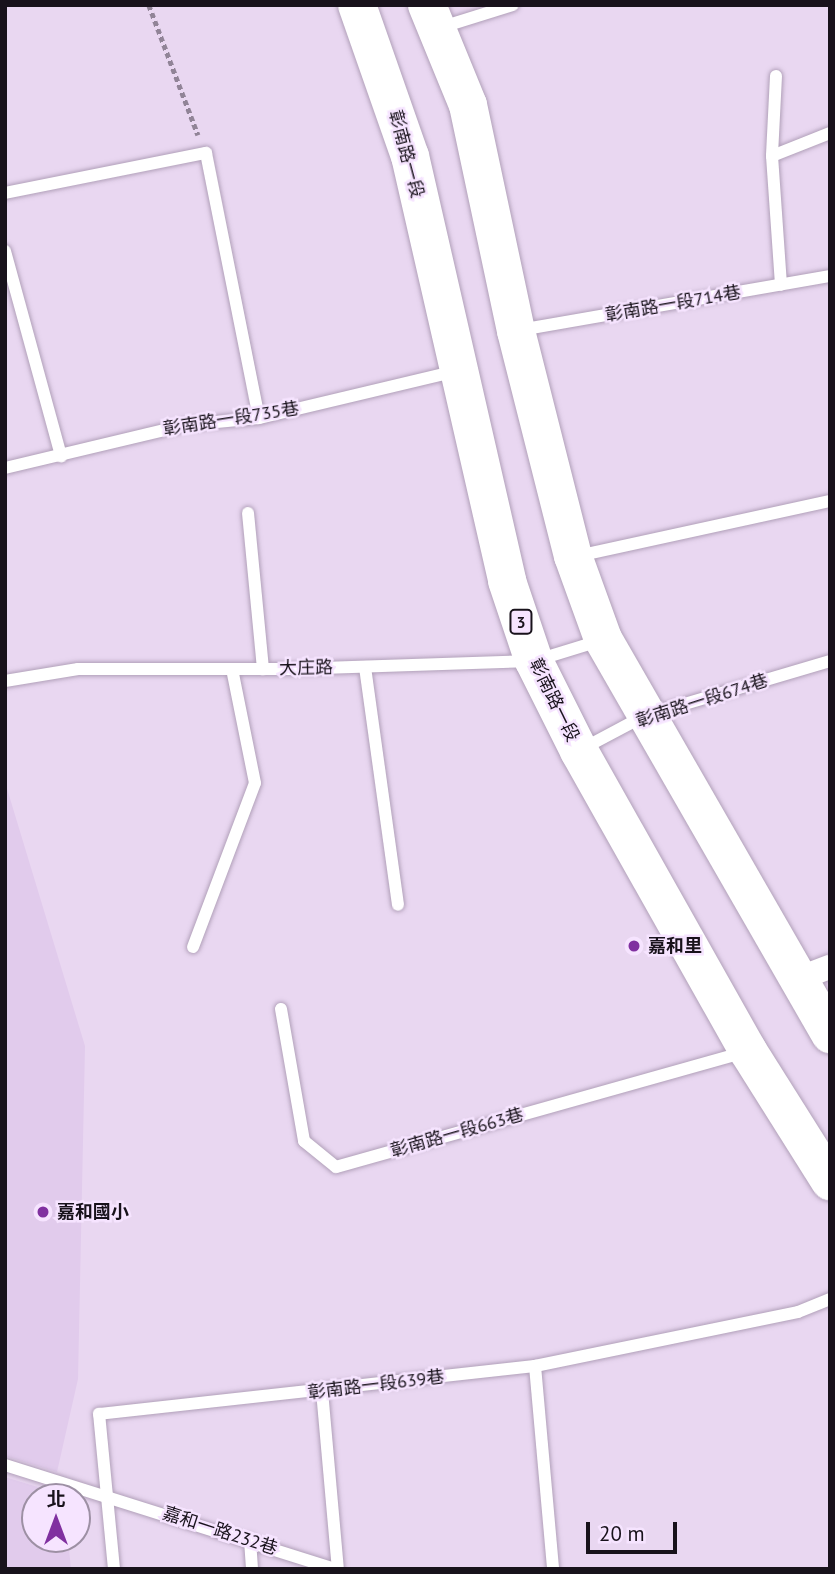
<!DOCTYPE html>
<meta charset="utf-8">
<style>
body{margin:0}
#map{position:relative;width:835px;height:1574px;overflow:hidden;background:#e9d7f1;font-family:"PT Sans","Noto Sans TC",sans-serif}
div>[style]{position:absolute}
.built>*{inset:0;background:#e1cbec}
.path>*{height:4.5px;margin-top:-2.25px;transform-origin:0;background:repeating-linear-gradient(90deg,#918497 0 5px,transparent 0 8.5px)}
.roads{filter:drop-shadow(0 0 2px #b1a0b9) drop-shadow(0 0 2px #b1a0b9)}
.lane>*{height:12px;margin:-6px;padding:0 6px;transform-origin:6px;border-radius:6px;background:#fff}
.street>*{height:24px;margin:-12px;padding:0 12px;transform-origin:12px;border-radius:12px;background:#fff}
.primary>*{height:38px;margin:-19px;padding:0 19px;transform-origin:19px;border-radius:19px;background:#fff}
.dots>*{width:19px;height:19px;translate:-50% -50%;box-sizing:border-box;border:4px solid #f6e4ff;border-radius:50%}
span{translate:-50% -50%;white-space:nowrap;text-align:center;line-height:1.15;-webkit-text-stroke:5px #f6e4ff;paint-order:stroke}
.shield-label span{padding:2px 5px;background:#f6e4ff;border:2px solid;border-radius:5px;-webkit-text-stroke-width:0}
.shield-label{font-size:16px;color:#18121b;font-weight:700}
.street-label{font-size:18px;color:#18121b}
.poi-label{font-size:18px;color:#18121b;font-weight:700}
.left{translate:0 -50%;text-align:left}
.frame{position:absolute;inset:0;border:7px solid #18121b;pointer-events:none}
.north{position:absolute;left:21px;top:1483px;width:70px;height:70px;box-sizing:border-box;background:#f6e4ff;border:2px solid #9d90a4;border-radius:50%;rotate:0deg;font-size:19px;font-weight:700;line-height:28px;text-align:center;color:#18121b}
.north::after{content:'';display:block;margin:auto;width:24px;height:32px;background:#8030a0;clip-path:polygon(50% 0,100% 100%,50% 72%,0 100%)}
.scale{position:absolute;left:586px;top:1522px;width:91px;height:32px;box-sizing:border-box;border:4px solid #18121b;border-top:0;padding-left:9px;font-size:21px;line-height:24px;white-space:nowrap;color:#18121b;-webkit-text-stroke:5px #f6e4ff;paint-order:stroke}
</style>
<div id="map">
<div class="built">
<div style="clip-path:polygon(5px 782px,85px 1046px,78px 1379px,57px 1472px,5px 1456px)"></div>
<div style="clip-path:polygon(5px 1477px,64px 1495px,35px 1497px,35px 1539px,68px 1539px,71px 1569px,5px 1569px)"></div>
</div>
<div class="path">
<div style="left:149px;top:5px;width:139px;rotate:69.3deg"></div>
</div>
<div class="roads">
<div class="lane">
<div style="left:439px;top:28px;width:77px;rotate:-17.3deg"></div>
<div style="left:776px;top:76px;width:80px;rotate:92.9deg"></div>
<div style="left:772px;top:156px;width:129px;rotate:86deg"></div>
<div style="left:772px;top:156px;width:62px;rotate:-21.6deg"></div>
<div style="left:5px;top:193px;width:205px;rotate:-11.3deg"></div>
<div style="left:206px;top:153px;width:270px;rotate:78.7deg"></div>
<div style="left:5px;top:251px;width:213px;rotate:74.7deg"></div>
<div style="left:520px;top:330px;width:315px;rotate:-9.9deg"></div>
<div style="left:5px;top:468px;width:185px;rotate:-13.4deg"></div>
<div style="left:185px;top:425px;width:74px;rotate:-5.4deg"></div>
<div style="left:259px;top:418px;width:203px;rotate:-13.4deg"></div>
<div style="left:248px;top:513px;width:157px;rotate:84.5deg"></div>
<div style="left:577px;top:556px;width:259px;rotate:-12.3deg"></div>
<div style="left:365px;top:667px;width:240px;rotate:82.1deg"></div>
<div style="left:5px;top:681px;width:74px;rotate:-9.3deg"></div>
<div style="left:78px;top:669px;width:214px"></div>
<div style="left:292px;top:669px;width:242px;rotate:-1.9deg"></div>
<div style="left:534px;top:661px;width:68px;rotate:-17.1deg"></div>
<div style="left:582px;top:749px;width:70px;rotate:-28deg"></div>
<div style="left:644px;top:716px;width:194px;rotate:-16.5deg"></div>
<div style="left:193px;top:947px;width:175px;rotate:-69.3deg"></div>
<div style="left:255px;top:783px;width:116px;rotate:-101.4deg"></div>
<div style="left:281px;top:1009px;width:134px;rotate:80.1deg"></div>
<div style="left:304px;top:1141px;width:41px;rotate:39.1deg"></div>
<div style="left:336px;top:1167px;width:424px;rotate:-15.7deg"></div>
<div style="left:535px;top:1366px;width:204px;rotate:84.9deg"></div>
<div style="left:322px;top:1391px;width:179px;rotate:84.9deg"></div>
<div style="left:5px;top:1465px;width:345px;rotate:17.5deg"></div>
<div style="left:250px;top:1540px;width:29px;rotate:86deg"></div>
<div style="left:114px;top:1569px;width:156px;rotate:-95.5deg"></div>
<div style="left:99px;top:1414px;width:439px;rotate:-6.3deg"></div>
<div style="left:535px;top:1366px;width:268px;rotate:-11.6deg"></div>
<div style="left:798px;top:1312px;width:35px;rotate:-22deg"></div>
</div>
<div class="street">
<div style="left:798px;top:979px;width:34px;rotate:-21deg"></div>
</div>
<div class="primary">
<div style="left:357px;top:5px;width:160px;rotate:70.7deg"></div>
<div style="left:410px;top:156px;width:436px;rotate:77.1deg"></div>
<div style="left:507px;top:581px;width:84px;rotate:71.4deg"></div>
<div style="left:534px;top:661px;width:101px;rotate:63.4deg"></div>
<div style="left:579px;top:751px;width:344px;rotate:60.6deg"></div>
<div style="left:748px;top:1051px;width:154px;rotate:57.8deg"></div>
<div style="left:427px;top:5px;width:108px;rotate:67.7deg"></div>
<div style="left:468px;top:105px;width:231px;rotate:78deg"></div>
<div style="left:516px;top:331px;width:232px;rotate:75.8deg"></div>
<div style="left:573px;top:556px;width:88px;rotate:70.1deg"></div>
<div style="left:603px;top:639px;width:456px;rotate:60.1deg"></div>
</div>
</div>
<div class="dots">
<div style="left:634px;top:946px;background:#8030a0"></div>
<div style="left:43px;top:1212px;background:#8030a0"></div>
</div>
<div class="shield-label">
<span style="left:521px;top:622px">3</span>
</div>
<div class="street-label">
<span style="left:406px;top:154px;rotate:75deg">彰南路一段</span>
<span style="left:673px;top:304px;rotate:-10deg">彰南路一段714巷</span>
<span style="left:231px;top:419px;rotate:-9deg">彰南路一段735巷</span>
<span style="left:306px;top:668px;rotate:-1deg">大庄路</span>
<span style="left:554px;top:700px;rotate:64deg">彰南路一段</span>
<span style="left:702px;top:701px;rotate:-18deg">彰南路一段674巷</span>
<span style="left:457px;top:1133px;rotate:-16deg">彰南路一段663巷</span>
<span style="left:376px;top:1385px;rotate:-7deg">彰南路一段639巷</span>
<span style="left:220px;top:1531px;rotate:18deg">嘉和一路232巷</span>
</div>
<div class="poi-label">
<span class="left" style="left:648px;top:946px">嘉和里</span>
<span class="left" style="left:57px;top:1212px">嘉和國小</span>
</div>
<div class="frame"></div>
<div class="north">北</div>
<div class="scale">20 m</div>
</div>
